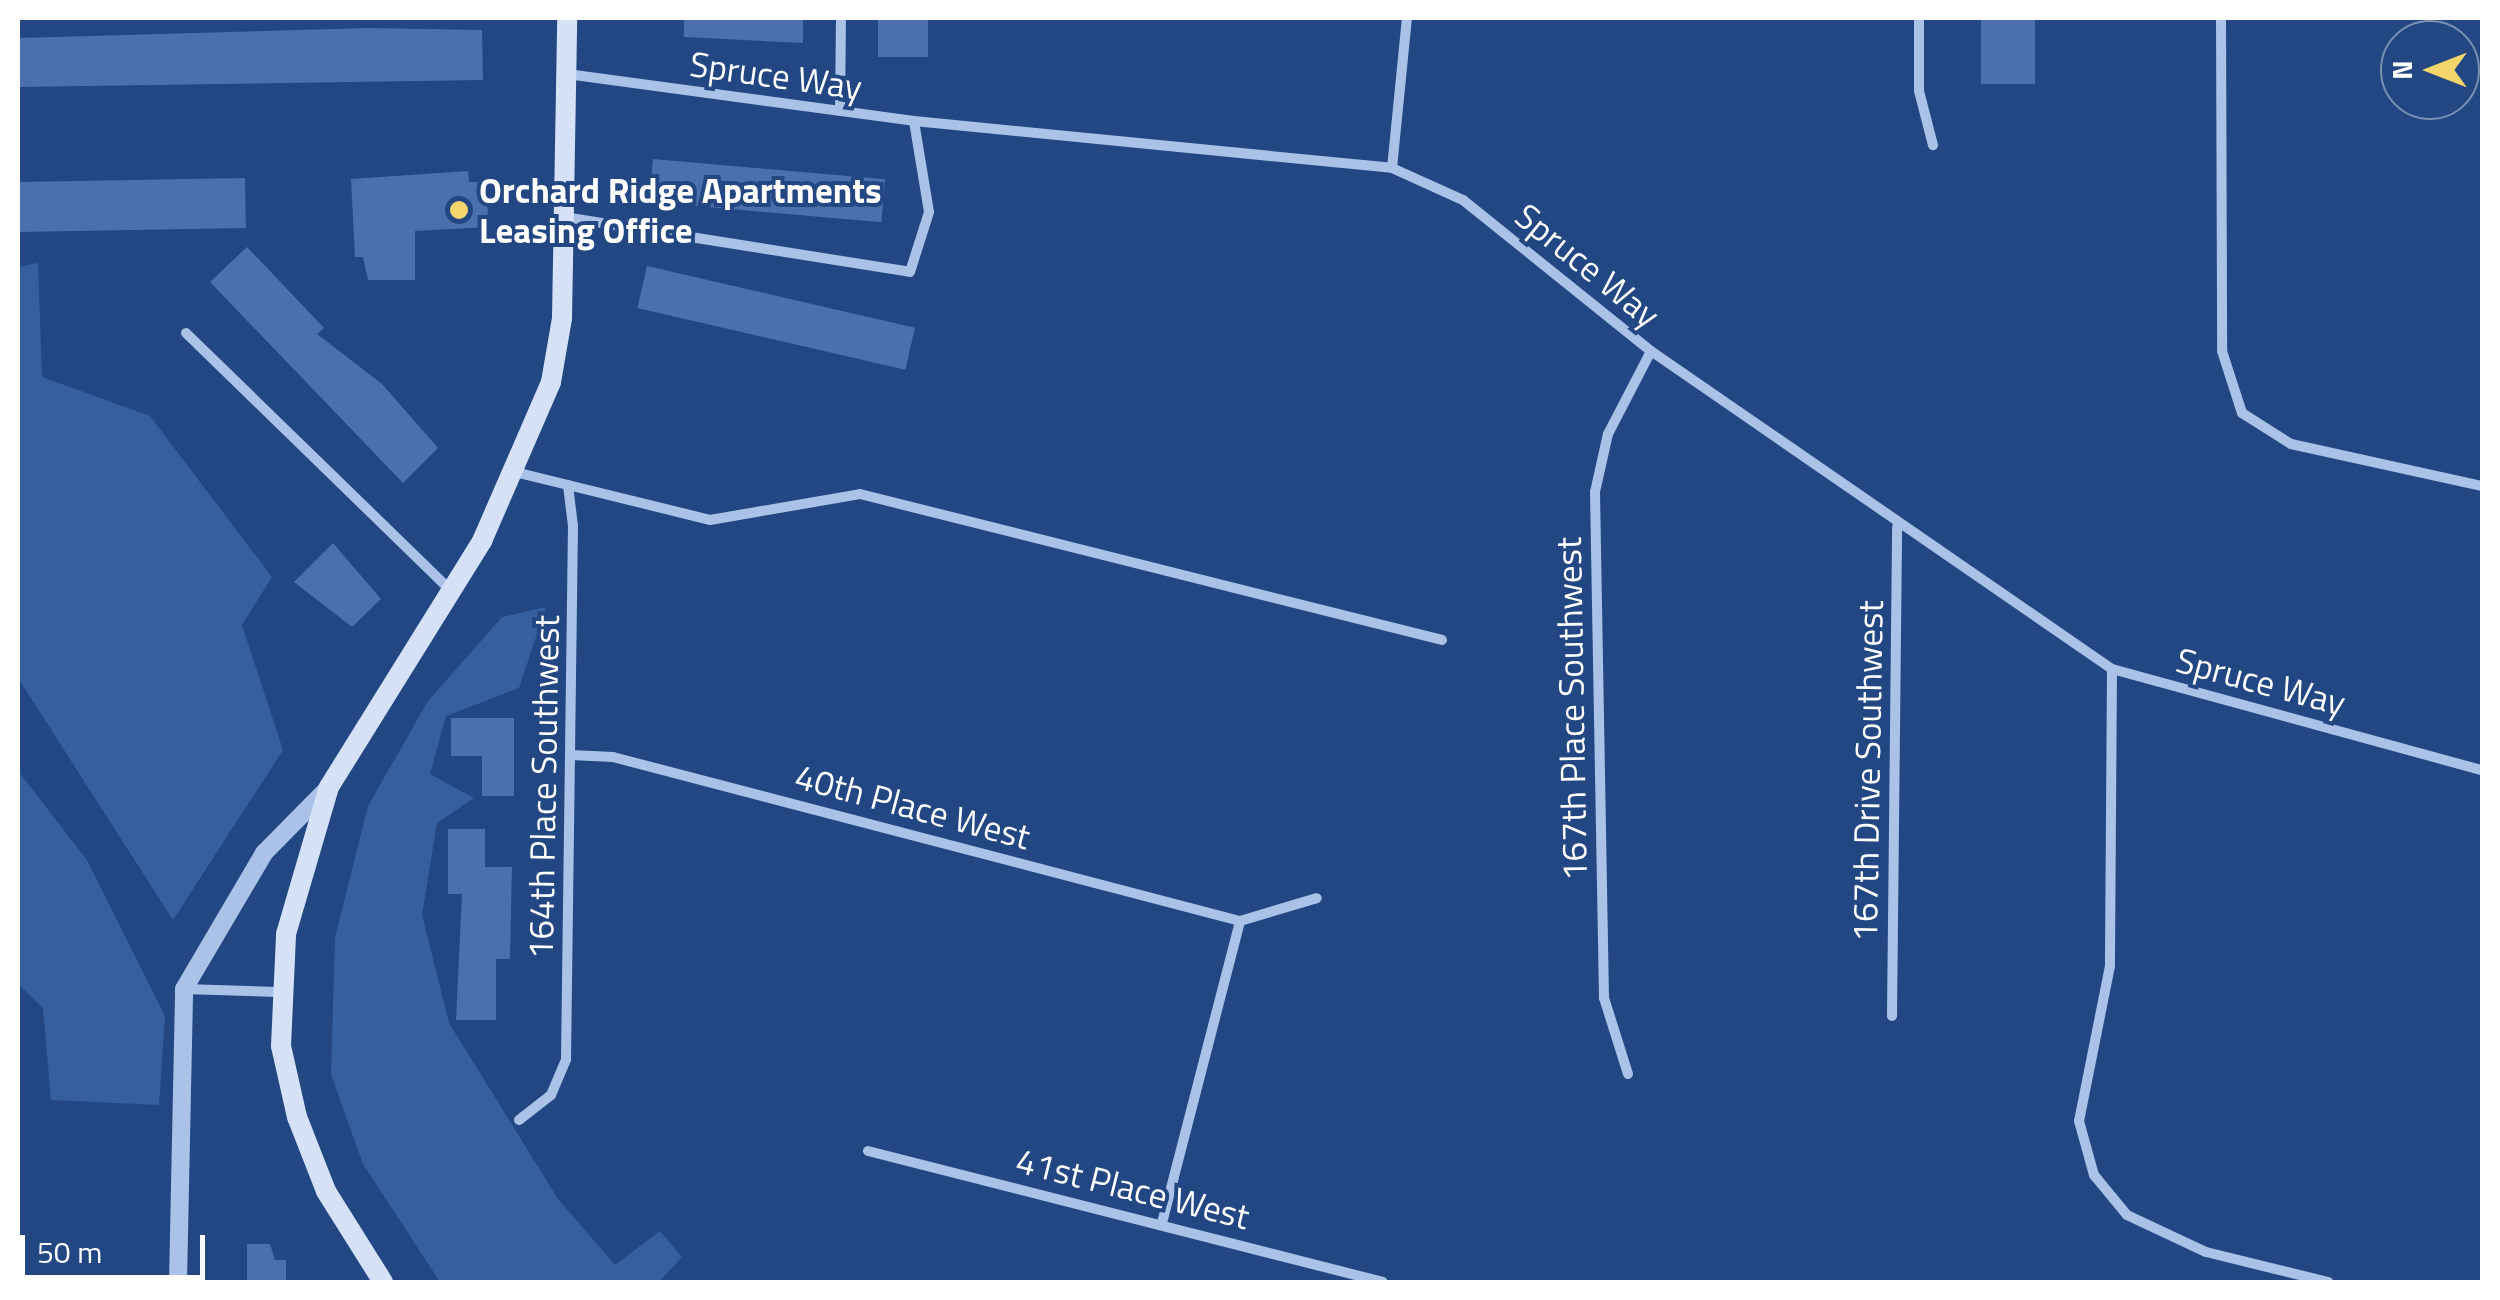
<!DOCTYPE html>
<style>
body{margin:0}
#map{position:relative;width:2500px;height:1300px;overflow:hidden;background:#224783;font-family:"Titillium Web",sans-serif}
div>[style]{position:absolute}
.green>*{inset:0;background:#365fa0}
.building>*{inset:0;background:#4b70ab;transform-origin:0 0}
.minor>*{height:10px;margin:-5px;padding:0 5px;transform-origin:5px;border-radius:5px;background:#aac2e8}
.tertiary>*{height:18px;margin:-9px;padding:0 9px;transform-origin:9px;border-radius:9px;background:#aac2e8}
.secondary>*{height:20px;margin:-10px;padding:0 10px;transform-origin:10px;border-radius:10px;background:#d5e1f7}
.dots>*{width:28px;height:28px;translate:-50% -50%;box-sizing:border-box;border:5px solid #224783;border-radius:50%}
span{translate:-50% -50%;white-space:nowrap;text-align:center;line-height:1.15;-webkit-text-stroke:8px #224783;paint-order:stroke}
.street-label{font-size:35px;color:#fff}
.poi-label{font-size:35px;color:#fff;font-weight:700}
.left{translate:0 -50%;text-align:left}
.frame{position:absolute;inset:0;border:20px solid #fff;pointer-events:none}
.north{position:absolute;left:2380px;top:20px;width:100px;height:100px;box-sizing:border-box;background:#224783;border:2px solid #7a91b5;border-radius:50%;rotate:270deg;font-size:28px;font-weight:700;line-height:40px;text-align:center;color:#fff}
.north::after{content:'';display:block;margin:auto;width:35px;height:45px;background:#f4d56c;clip-path:polygon(50% 0,100% 100%,50% 72%,0 100%)}
.scale{position:absolute;left:20px;top:1235px;width:185px;height:45px;box-sizing:border-box;border:5px solid #fff;border-top:0;padding-left:12px;font-size:30px;line-height:35px;white-space:nowrap;color:#fff;-webkit-text-stroke:8px #224783;paint-order:stroke}
</style>
<div id="map">
<div class="green">
<div style="clip-path:polygon(38px 263px,42px 377px,150px 416px,272px 577px,242px 625px,283px 750px,173px 920px,18px 678px,18px 267px)"></div>
<div style="clip-path:polygon(546px 607px,519px 688px,446px 716px,430px 774px,474px 798px,437px 823px,422px 915px,449px 1023px,558px 1199px,615px 1265px,660px 1231px,682px 1257px,659px 1282px,440px 1282px,363px 1164px,331px 1075px,335px 937px,368px 806px,428px 701px,502px 617px)"></div>
<div style="clip-path:polygon(18px 771px,87px 860px,165px 1016px,159px 1105px,51px 1100px,43px 1008px,18px 984px)"></div>
</div>
<div class="building">
<div style="clip-path:polygon(684px 18px,803px 18px,803px 43px,684px 37px)"></div>
<div style="left:878px;top:18px;width:50px;height:39px"></div>
<div style="left:1981px;top:18px;width:54px;height:66px"></div>
<div style="clip-path:polygon(368px 28px,482px 30px,483px 80px,18px 87px,18px 38px)"></div>
<div style="left:653px;top:159px;width:233px;height:43px;rotate:5deg"></div>
<div style="clip-path:polygon(468px 171px,469px 182px,487px 182px,488px 227px,415px 231px,415px 280px,368px 280px,363px 257px,355px 257px,351px 179px)"></div>
<div style="left:245px;top:178px;width:50px;height:227px;rotate:89deg"></div>
<div style="clip-path:polygon(247px 247px,324px 328px,317px 334px,382px 384px,438px 448px,403px 483px,210px 282px)"></div>
<div style="left:647px;top:266px;width:275px;height:43px;rotate:13deg"></div>
<div style="clip-path:polygon(333px 543px,381px 599px,352px 627px,294px 582px)"></div>
<div style="clip-path:polygon(451px 718px,514px 718px,514px 796px,482px 796px,482px 756px,451px 756px)"></div>
<div style="clip-path:polygon(448px 829px,485px 829px,485px 867px,512px 867px,510px 959px,496px 959px,496px 1020px,456px 1020px,462px 894px,448px 894px)"></div>
<div style="clip-path:polygon(247px 1244px,270px 1244px,275px 1260px,286px 1260px,286px 1282px,247px 1282px)"></div>
</div>
<div class="minor">
<div style="left:1919px;top:18px;width:73px;rotate:90deg"></div>
<div style="left:1919px;top:91px;width:56px;rotate:75.5deg"></div>
<div style="left:2221px;top:18px;width:333px;rotate:89.8deg"></div>
<div style="left:2222px;top:351px;width:65px;rotate:72.1deg"></div>
<div style="left:2242px;top:413px;width:58px;rotate:32.3deg"></div>
<div style="left:2291px;top:444px;width:196px;rotate:12.4deg"></div>
<div style="left:567px;top:74px;width:350px;rotate:7.7deg"></div>
<div style="left:914px;top:121px;width:480px;rotate:5.6deg"></div>
<div style="left:1392px;top:168px;width:78px;rotate:24.3deg"></div>
<div style="left:1463px;top:200px;width:241px;rotate:38.8deg"></div>
<div style="left:1651px;top:351px;width:560px;rotate:34.6deg"></div>
<div style="left:2112px;top:669px;width:384px;rotate:15.3deg"></div>
<div style="left:840px;top:111px;width:93px;rotate:-89.4deg"></div>
<div style="left:1392px;top:168px;width:151px;rotate:-84.3deg"></div>
<div style="left:564px;top:217px;width:350px;rotate:9deg"></div>
<div style="left:910px;top:272px;width:63px;rotate:-72.4deg"></div>
<div style="left:929px;top:212px;width:92px;rotate:-99.4deg"></div>
<div style="left:186px;top:333px;width:368px;rotate:44.2deg"></div>
<div style="left:568px;top:485px;width:146px;rotate:13.8deg"></div>
<div style="left:710px;top:520px;width:152px;rotate:-9.8deg"></div>
<div style="left:860px;top:494px;width:600px;rotate:14.08deg"></div>
<div style="left:2112px;top:669px;width:297px;rotate:90.4deg"></div>
<div style="left:2110px;top:966px;width:158px;rotate:101.3deg"></div>
<div style="left:2079px;top:1121px;width:56px;rotate:74.5deg"></div>
<div style="left:2094px;top:1175px;width:52px;rotate:50.5deg"></div>
<div style="left:2127px;top:1215px;width:87px;rotate:25.1deg"></div>
<div style="left:2206px;top:1252px;width:126px;rotate:13.8deg"></div>
<div style="left:571px;top:755px;width:42px;rotate:2.7deg"></div>
<div style="left:613px;top:757px;width:648px;rotate:14.66deg"></div>
<div style="left:1240px;top:921px;width:80px;rotate:-16.6deg"></div>
<div style="left:184px;top:989px;width:94px;rotate:1.8deg"></div>
<div style="left:1892px;top:1016px;width:489px;rotate:-89.4deg"></div>
<div style="left:1628px;top:1074px;width:80px;rotate:-107.5deg"></div>
<div style="left:1604px;top:998px;width:506px;rotate:-91.02deg"></div>
<div style="left:1595px;top:492px;width:59px;rotate:-77.4deg"></div>
<div style="left:1608px;top:434px;width:93px;rotate:-62.6deg"></div>
<div style="left:519px;top:1120px;width:41px;rotate:-38deg"></div>
<div style="left:551px;top:1095px;width:39px;rotate:-67deg"></div>
<div style="left:566px;top:1059px;width:533px;rotate:-89.25deg"></div>
<div style="left:573px;top:526px;width:41px;rotate:-97deg"></div>
<div style="left:568px;top:485px;width:50px;rotate:-166.2deg"></div>
<div style="left:868px;top:1151px;width:531px;rotate:14.27deg"></div>
<div style="left:1162px;top:1223px;width:312px;rotate:-75.5deg"></div>
</div>
<div class="tertiary">
<div style="left:178px;top:1282px;width:293px;rotate:-88.8deg"></div>
<div style="left:184px;top:989px;width:158px;rotate:-59.5deg"></div>
<div style="left:264px;top:853px;width:91px;rotate:-45.4deg"></div>
</div>
<div class="secondary">
<div style="left:383px;top:1282px;width:107px;rotate:-122.1deg"></div>
<div style="left:326px;top:1191px;width:79px;rotate:-111.4deg"></div>
<div style="left:297px;top:1117px;width:73px;rotate:-102.7deg"></div>
<div style="left:281px;top:1046px;width:112px;rotate:-87.4deg"></div>
<div style="left:286px;top:934px;width:153px;rotate:-73.7deg"></div>
<div style="left:329px;top:787px;width:290px;rotate:-58.1deg"></div>
<div style="left:482px;top:541px;width:173px;rotate:-66.5deg"></div>
<div style="left:551px;top:382px;width:65px;rotate:-80.2deg"></div>
<div style="left:562px;top:318px;width:300px;rotate:-89deg"></div>
</div>
<div class="dots">
<div style="left:459px;top:210px;background:#f4d56c"></div>
</div>
<div class="street-label">
<span style="left:776px;top:75px;rotate:8deg">Spruce Way</span>
<span style="left:1588px;top:265px;rotate:39deg">Spruce Way</span>
<span style="left:2261px;top:681px;rotate:15deg">Spruce Way</span>
<span style="left:1571px;top:709px;rotate:-91deg">167th Place Southwest</span>
<span style="left:1867px;top:771px;rotate:-89deg">167th Drive Southwest</span>
<span style="left:543px;top:787px;rotate:-89deg">164th Place Southwest</span>
<span style="left:913px;top:806px;rotate:15deg">40th Place West</span>
<span style="left:1133px;top:1188px;rotate:14deg">41st Place West</span>
</div>
<div class="poi-label">
<span class="left" style="left:479px;top:210px">Orchard Ridge Apartments<br>Leasing Office</span>
</div>
<div class="frame"></div>
<div class="north">N</div>
<div class="scale">50 m</div>
</div>
